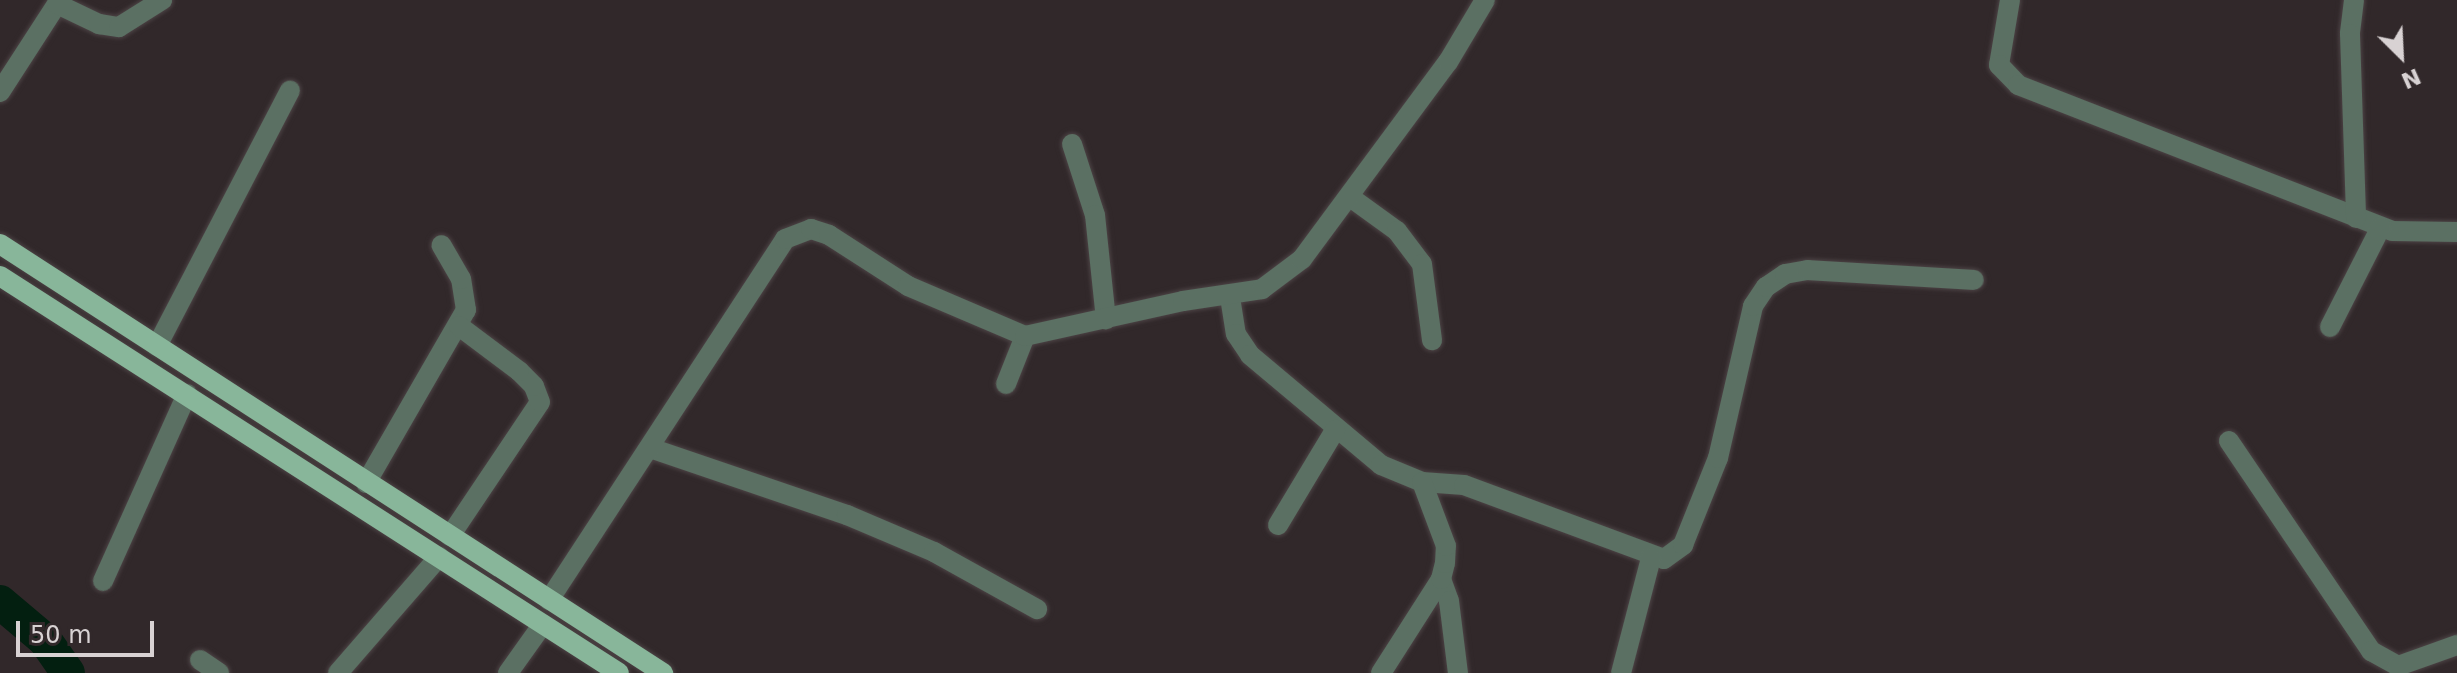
<!DOCTYPE html>
<style>
body{margin:0}
#map{position:relative;width:2457px;height:673px;overflow:hidden;background:#31282a;font-family:"DejaVu Sans",sans-serif}
div>[style]{position:absolute}
.river>*{height:34px;margin:-17px;padding:0 17px;transform-origin:17px;border-radius:17px;background:#031f10}
.roads{filter:drop-shadow(0 0 2px #4c4345) drop-shadow(0 0 2px #4c4345)}
.minor>*{height:20px;margin:-10px;padding:0 10px;transform-origin:10px;border-radius:10px;background:#5b7063}
.major>*{height:20px;margin:-10px;padding:0 10px;transform-origin:10px;border-radius:10px;background:#88b69a}
span{translate:-50% -50%;white-space:nowrap;text-align:center;line-height:1.15;-webkit-text-stroke:8px #31282a;paint-order:stroke}
.north{position:absolute;left:2361px;top:16px;width:80px;height:80px;-webkit-text-stroke:6px #31282a;paint-order:stroke;rotate:156deg;font-size:22px;font-weight:700;line-height:32px;text-align:center;color:#d8d2d3}
.north::after{content:'';display:block;margin:auto;width:28px;height:36px;background:#d8d2d3;clip-path:polygon(50% 0,100% 100%,50% 72%,0 100%)}
.scale{position:absolute;left:16px;top:621px;width:138px;height:36px;box-sizing:border-box;border:4px solid #d8d2d3;border-top:0;padding-left:10px;font-size:24px;line-height:28px;white-space:nowrap;color:#d8d2d3;-webkit-text-stroke:6px #31282a;paint-order:stroke}
</style>
<div id="map">
<div class="river">
<div style="left:0;top:602px;width:59px;rotate:40.2deg"></div>
<div style="left:45px;top:640px;width:40px;rotate:55.1deg"></div>
</div>
<div class="roads">
<div class="minor">
<div style="left:2010px;top:0;width:66px;rotate:99.6deg"></div>
<div style="left:1999px;top:65px;width:28px;rotate:46deg"></div>
<div style="left:2018px;top:85px;width:401px;rotate:21.3deg"></div>
<div style="left:2392px;top:231px;width:65px;rotate:0.9deg"></div>
<div style="left:2354px;top:0;width:34px;rotate:97deg"></div>
<div style="left:2350px;top:34px;width:184px;rotate:88.1deg"></div>
<div style="left:0;top:92px;width:105px;rotate:-57.1deg"></div>
<div style="left:57px;top:4px;width:47px;rotate:25.5deg"></div>
<div style="left:99px;top:24px;width:20px;rotate:9deg"></div>
<div style="left:119px;top:27px;width:51px;rotate:-32.1deg"></div>
<div style="left:1072px;top:144px;width:75px;rotate:72.1deg"></div>
<div style="left:1095px;top:215px;width:105px;rotate:84deg"></div>
<div style="left:1350px;top:197px;width:58px;rotate:35.9deg"></div>
<div style="left:1397px;top:231px;width:41px;rotate:52.9deg"></div>
<div style="left:1422px;top:264px;width:77px;rotate:82.5deg"></div>
<div style="left:1230px;top:297px;width:37px;rotate:81deg"></div>
<div style="left:1236px;top:334px;width:25px;rotate:56deg"></div>
<div style="left:1250px;top:355px;width:171px;rotate:40deg"></div>
<div style="left:1381px;top:465px;width:44px;rotate:22.5deg"></div>
<div style="left:1422px;top:482px;width:42px;rotate:4.1deg"></div>
<div style="left:1464px;top:485px;width:213px;rotate:20.3deg"></div>
<div style="left:1664px;top:559px;width:24px;rotate:-36deg"></div>
<div style="left:1683px;top:545px;width:94px;rotate:-68.1deg"></div>
<div style="left:1718px;top:458px;width:156px;rotate:-77deg"></div>
<div style="left:1753px;top:306px;width:23px;rotate:-56deg"></div>
<div style="left:1766px;top:287px;width:23px;rotate:-34deg"></div>
<div style="left:1785px;top:274px;width:23px;rotate:-10deg"></div>
<div style="left:1808px;top:270px;width:166px;rotate:3.4deg"></div>
<div style="left:2330px;top:327px;width:112px;rotate:-63deg"></div>
<div style="left:157px;top:346px;width:288px;rotate:-62.5deg"></div>
<div style="left:1006px;top:384px;width:52px;rotate:-68.4deg"></div>
<div style="left:2229px;top:441px;width:254px;rotate:55.9deg"></div>
<div style="left:2371px;top:651px;width:31px;rotate:29deg"></div>
<div style="left:2398px;top:666px;width:63px;rotate:-19.6deg"></div>
<div style="left:650px;top:448px;width:208px;rotate:18.8deg"></div>
<div style="left:847px;top:515px;width:95px;rotate:23deg"></div>
<div style="left:934px;top:552px;width:118px;rotate:29deg"></div>
<div style="left:366px;top:483px;width:200px;rotate:-60deg"></div>
<div style="left:466px;top:310px;width:31px;rotate:-99deg"></div>
<div style="left:461px;top:279px;width:39px;rotate:-120deg"></div>
<div style="left:1278px;top:525px;width:111px;rotate:-59deg"></div>
<div style="left:450px;top:536px;width:161px;rotate:-56.1deg"></div>
<div style="left:540px;top:402px;width:17px;rotate:-111deg"></div>
<div style="left:534px;top:386px;width:21px;rotate:-135deg"></div>
<div style="left:519px;top:371px;width:75px;rotate:-143.1deg"></div>
<div style="left:1441px;top:579px;width:23px;rotate:70deg"></div>
<div style="left:1449px;top:601px;width:73px;rotate:82.9deg"></div>
<div style="left:103px;top:581px;width:205px;rotate:-65.8deg"></div>
<div style="left:549px;top:600px;width:431px;rotate:-56.8deg"></div>
<div style="left:785px;top:239px;width:28px;rotate:-21deg"></div>
<div style="left:811px;top:229px;width:19px;rotate:18deg"></div>
<div style="left:829px;top:235px;width:94px;rotate:32.8deg"></div>
<div style="left:908px;top:286px;width:127px;rotate:23.1deg"></div>
<div style="left:1025px;top:336px;width:162px;rotate:-12.5deg"></div>
<div style="left:1183px;top:301px;width:80px;rotate:-8.6deg"></div>
<div style="left:1262px;top:289px;width:50px;rotate:-36.9deg"></div>
<div style="left:1302px;top:259px;width:245px;rotate:-53.5deg"></div>
<div style="left:1448px;top:62px;width:72px;rotate:-59.2deg"></div>
<div style="left:200px;top:660px;width:23px;rotate:34deg"></div>
<div style="left:338px;top:673px;width:154px;rotate:-49deg"></div>
<div style="left:508px;top:673px;width:60px;rotate:-54.5deg"></div>
<div style="left:1381px;top:673px;width:112px;rotate:-57.4deg"></div>
<div style="left:1441px;top:579px;width:16px;rotate:-76deg"></div>
<div style="left:1445px;top:563px;width:17px;rotate:-87deg"></div>
<div style="left:1446px;top:546px;width:68px;rotate:-110.6deg"></div>
<div style="left:1621px;top:673px;width:119px;rotate:-75.4deg"></div>
</div>
<div class="major">
<div style="left:0;top:244px;width:790px;rotate:32.91deg"></div>
<div style="left:0;top:276px;width:735px;rotate:32.67deg"></div>
</div>
</div>
<div class="north">N</div>
<div class="scale">50 m</div>
</div>
